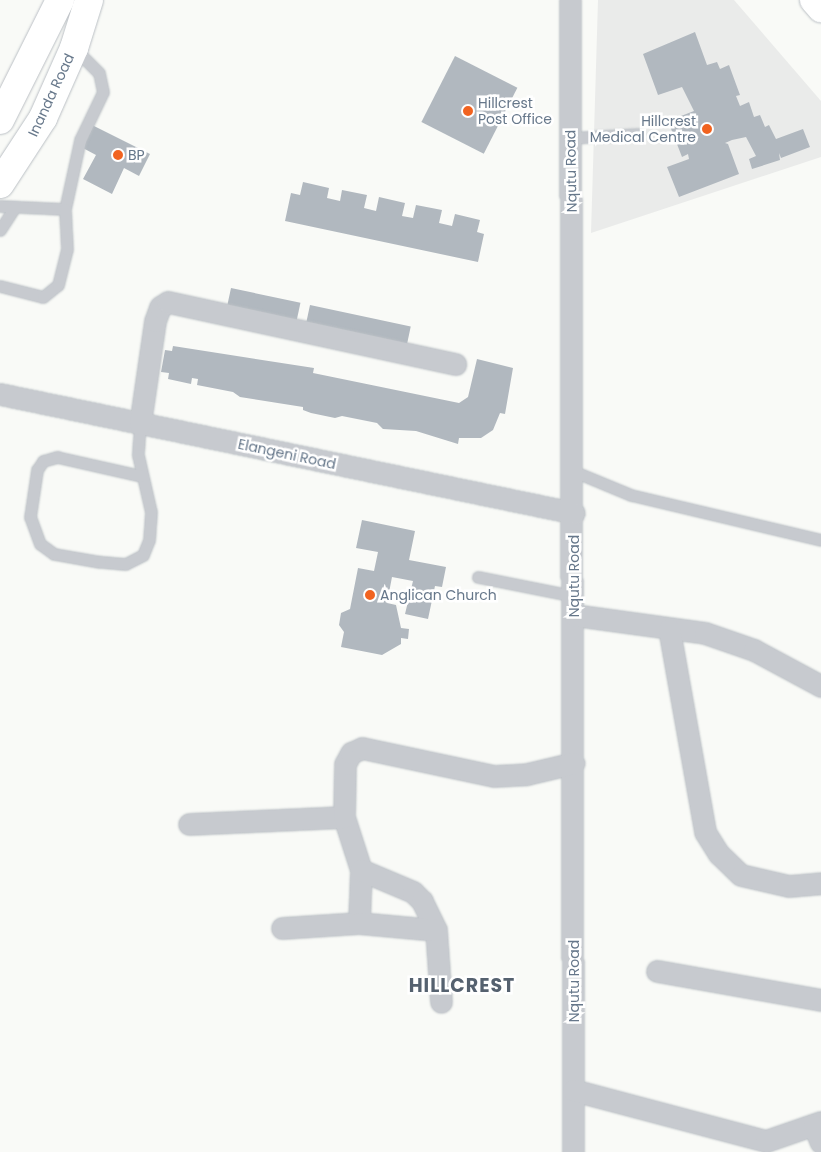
<!DOCTYPE html>
<style>
body{margin:0}
#map{position:relative;width:821px;height:1152px;overflow:hidden;background:#f9faf7;font-family:Poppins,sans-serif}
div>[style]{position:absolute}
.built>*{inset:0;background:#eaebea}
.building>*{inset:0;background:#b1b8bf;transform-origin:0 0}
.roads{filter:drop-shadow(0 0 1px #bbc0c5) drop-shadow(0 0 1px #bbc0c5)}
.lane>*{height:11px;margin:-5.5px;padding:0 5.5px;transform-origin:5.5px;border-radius:5.5px;background:#c7cacf}
.street>*{height:21px;margin:-10.5px;padding:0 10.5px;transform-origin:10.5px;border-radius:10.5px;background:#c7cacf}
.secondary>*{height:28px;margin:-14px;padding:0 14px;transform-origin:14px;border-radius:14px;background:#fff}
.dots>*{width:14px;height:14px;translate:-50% -50%;box-sizing:border-box;border:2px solid #fff;border-radius:50%}
span{translate:-50% -50%;white-space:nowrap;text-align:center;line-height:1.15;-webkit-text-stroke:5px #fff;paint-order:stroke}
.street-label{font-size:14px;color:#66778a}
.poi-label{font-size:14px;color:#66778a}
.left{translate:0 -50%;text-align:left}
.right{translate:-100% -50%;text-align:right}
.district-label{font-size:19px;color:#55616f;font-weight:700;letter-spacing:1px}
</style>
<div id="map">
<div class="built">
<div style="clip-path:polygon(598px 0,734px 0,821px 101px,821px 157px,591px 233px)"></div>
</div>
<div class="building">
<div style="clip-path:polygon(695px 32px,707px 65px,717px 62px,720px 69px,729px 65px,740px 95px,736px 96px,740px 106px,749px 102px,754px 117px,760px 115px,765px 127px,769px 125px,776px 139px,803px 129px,810px 147px,781px 158px,779px 153px,780px 160px,752px 169px,749px 159px,756px 156px,746px 137px,732px 140px,725px 143px,728px 144px,739px 174px,679px 197px,667px 167px,689px 159px,688px 154px,682px 157px,668px 121px,694px 111px,682px 87px,658px 95px,643px 54px)"></div>
<div style="left:455px;top:56px;width:70px;height:74px;rotate:27deg"></div>
<div style="clip-path:polygon(92px 125px,150px 154px,139px 176px,124px 168px,112px 194px,83px 179px,96px 155px,81px 147px)"></div>
<div style="clip-path:polygon(303px 182px,329px 188px,327px 198px,340px 201px,342px 190px,367px 195px,364px 208px,376px 211px,379px 197px,405px 203px,402px 216px,413px 218px,416px 205px,442px 210px,439px 223px,452px 226px,455px 214px,480px 220px,477px 232px,484px 234px,478px 262px,285px 221px,291px 193px,300px 195px)"></div>
<div style="left:231px;top:288px;width:71px;height:21px;rotate:12deg"></div>
<div style="left:310px;top:305px;width:103px;height:22px;rotate:12deg"></div>
<div style="clip-path:polygon(173px 346px,314px 368px,313px 373px,459px 403px,468px 397px,477px 359px,513px 368px,505px 414px,500px 413px,493px 430px,481px 438px,459px 438px,458px 444px,416px 431px,383px 429px,377px 423px,342px 416px,335px 418px,311px 413px,303px 410px,303px 407px,240px 397px,233px 392px,197px 385px,198px 379px,192px 378px,191px 384px,168px 379px,169px 373px,161px 372px,165px 350px,172px 351px)"></div>
<div style="clip-path:polygon(362px 520px,415px 531px,409px 560px,446px 567px,442px 587px,435px 586px,428px 619px,405px 614px,413px 581px,392px 577px,387px 603px,396px 605px,401px 628px,409px 629px,408px 639px,401px 638px,401px 644px,382px 655px,341px 647px,344px 632px,339px 625px,341px 613px,350px 609px,358px 568px,374px 571px,378px 552px,356px 548px)"></div>
</div>
<div class="roads">
<div class="lane">
<div style="left:570px;top:138px;width:69px;rotate:-3.3deg"></div>
<div style="left:0;top:206px;width:65px;rotate:2.6deg"></div>
<div style="left:65px;top:209px;width:71px;rotate:-77.7deg"></div>
<div style="left:80px;top:140px;width:53px;rotate:-64.4deg"></div>
<div style="left:103px;top:92px;width:19px;rotate:-102deg"></div>
<div style="left:99px;top:73px;width:35px;rotate:-135deg"></div>
<div style="left:0;top:230px;width:27px;rotate:-57deg"></div>
<div style="left:0;top:286px;width:44px;rotate:14.3deg"></div>
<div style="left:43px;top:297px;width:19px;rotate:-39deg"></div>
<div style="left:58px;top:285px;width:37px;rotate:-76deg"></div>
<div style="left:67px;top:249px;width:40px;rotate:-92.9deg"></div>
<div style="left:140px;top:424px;width:31px;rotate:94deg"></div>
<div style="left:138px;top:455px;width:58px;rotate:77.2deg"></div>
<div style="left:151px;top:512px;width:28px;rotate:94deg"></div>
<div style="left:149px;top:540px;width:16px;rotate:112deg"></div>
<div style="left:143px;top:555px;width:20px;rotate:153deg"></div>
<div style="left:125px;top:564px;width:25px;rotate:-175deg"></div>
<div style="left:100px;top:562px;width:47px;rotate:-170.1deg"></div>
<div style="left:54px;top:554px;width:17px;rotate:-144deg"></div>
<div style="left:40px;top:544px;width:29px;rotate:-110deg"></div>
<div style="left:30px;top:517px;width:48px;rotate:-81.5deg"></div>
<div style="left:37px;top:470px;width:11px;rotate:-56deg"></div>
<div style="left:43px;top:461px;width:15px;rotate:-16deg"></div>
<div style="left:57px;top:457px;width:86px;rotate:12.7deg"></div>
<div style="left:573px;top:471px;width:63px;rotate:22.5deg"></div>
<div style="left:631px;top:495px;width:195px;rotate:13.3deg"></div>
<div style="left:478px;top:577px;width:98px;rotate:11.2deg"></div>
</div>
<div class="street">
<div style="left:570px;top:0;width:1152px;rotate:89.85deg"></div>
<div style="left:0;top:394px;width:586px;rotate:11.71deg"></div>
<div style="left:140px;top:424px;width:104px;rotate:-81.7deg"></div>
<div style="left:155px;top:321px;width:15px;rotate:-70deg"></div>
<div style="left:160px;top:307px;width:9px;rotate:-32deg"></div>
<div style="left:168px;top:302px;width:294px;rotate:12.2deg"></div>
<div style="left:574px;top:615px;width:132px;rotate:7.8deg"></div>
<div style="left:705px;top:633px;width:52px;rotate:19.1deg"></div>
<div style="left:754px;top:650px;width:76px;rotate:28.2deg"></div>
<div style="left:669px;top:629px;width:206px;rotate:79.9deg"></div>
<div style="left:705px;top:832px;width:26px;rotate:58deg"></div>
<div style="left:719px;top:854px;width:30px;rotate:44deg"></div>
<div style="left:741px;top:875px;width:49px;rotate:12.9deg"></div>
<div style="left:789px;top:886px;width:32px;rotate:-5deg"></div>
<div style="left:344px;top:817px;width:56px;rotate:72.2deg"></div>
<div style="left:361px;top:870px;width:53px;rotate:92.2deg"></div>
<div style="left:189px;top:824px;width:155px;rotate:-2.6deg"></div>
<div style="left:344px;top:817px;width:53px;rotate:-88.9deg"></div>
<div style="left:345px;top:764px;width:13px;rotate:-61deg"></div>
<div style="left:351px;top:753px;width:12px;rotate:-24deg"></div>
<div style="left:362px;top:748px;width:135px;rotate:12deg"></div>
<div style="left:494px;top:776px;width:33px;rotate:-3deg"></div>
<div style="left:527px;top:774px;width:48px;rotate:-13.2deg"></div>
<div style="left:361px;top:870px;width:56px;rotate:22.9deg"></div>
<div style="left:413px;top:892px;width:13px;rotate:45deg"></div>
<div style="left:422px;top:901px;width:32px;rotate:64deg"></div>
<div style="left:436px;top:930px;width:72px;rotate:86deg"></div>
<div style="left:282px;top:928px;width:77px;rotate:-3.7deg"></div>
<div style="left:359px;top:923px;width:77px;rotate:5.2deg"></div>
<div style="left:657px;top:971px;width:167px;rotate:10deg"></div>
<div style="left:573px;top:1090px;width:200px;rotate:14.8deg"></div>
<div style="left:766px;top:1141px;width:58px;rotate:-19.1deg"></div>
<div style="left:814px;top:1126px;width:18px;rotate:68deg"></div>
</div>
<div class="secondary">
<div style="left:814px;top:0;width:11px;rotate:49deg"></div>
<div style="left:0;top:120px;width:134px;rotate:-63.4deg"></div>
<div style="left:0;top:184px;width:79px;rotate:-56.9deg"></div>
<div style="left:43px;top:118px;width:77px;rotate:-66.1deg"></div>
<div style="left:74px;top:48px;width:50px;rotate:-72.6deg"></div>
</div>
</div>
<div class="dots">
<div style="left:468px;top:111px;background:#f16320"></div>
<div style="left:707px;top:129px;background:#f16320"></div>
<div style="left:118px;top:155px;background:#f16320"></div>
<div style="left:370px;top:595px;background:#f16320"></div>
</div>
<div class="street-label">
<span style="left:51px;top:95px;rotate:-65deg">Inanda Road</span>
<span style="left:571px;top:171px;rotate:-91deg">Nqutu Road</span>
<span style="left:287px;top:454px;rotate:12deg">Elangeni Road</span>
<span style="left:574px;top:576px;rotate:-90deg">Nqutu Road</span>
<span style="left:574px;top:981px;rotate:-90deg">Nqutu Road</span>
</div>
<div class="poi-label">
<span class="left" style="left:478px;top:111px">Hillcrest<br>Post Office</span>
<span class="right" style="left:696px;top:129px">Hillcrest<br>Medical Centre</span>
<span class="left" style="left:128px;top:155px">BP</span>
<span class="left" style="left:380px;top:595px">Anglican Church</span>
</div>
<div class="district-label">
<span style="left:462px;top:986px">HILLCREST</span>
</div>
</div>
